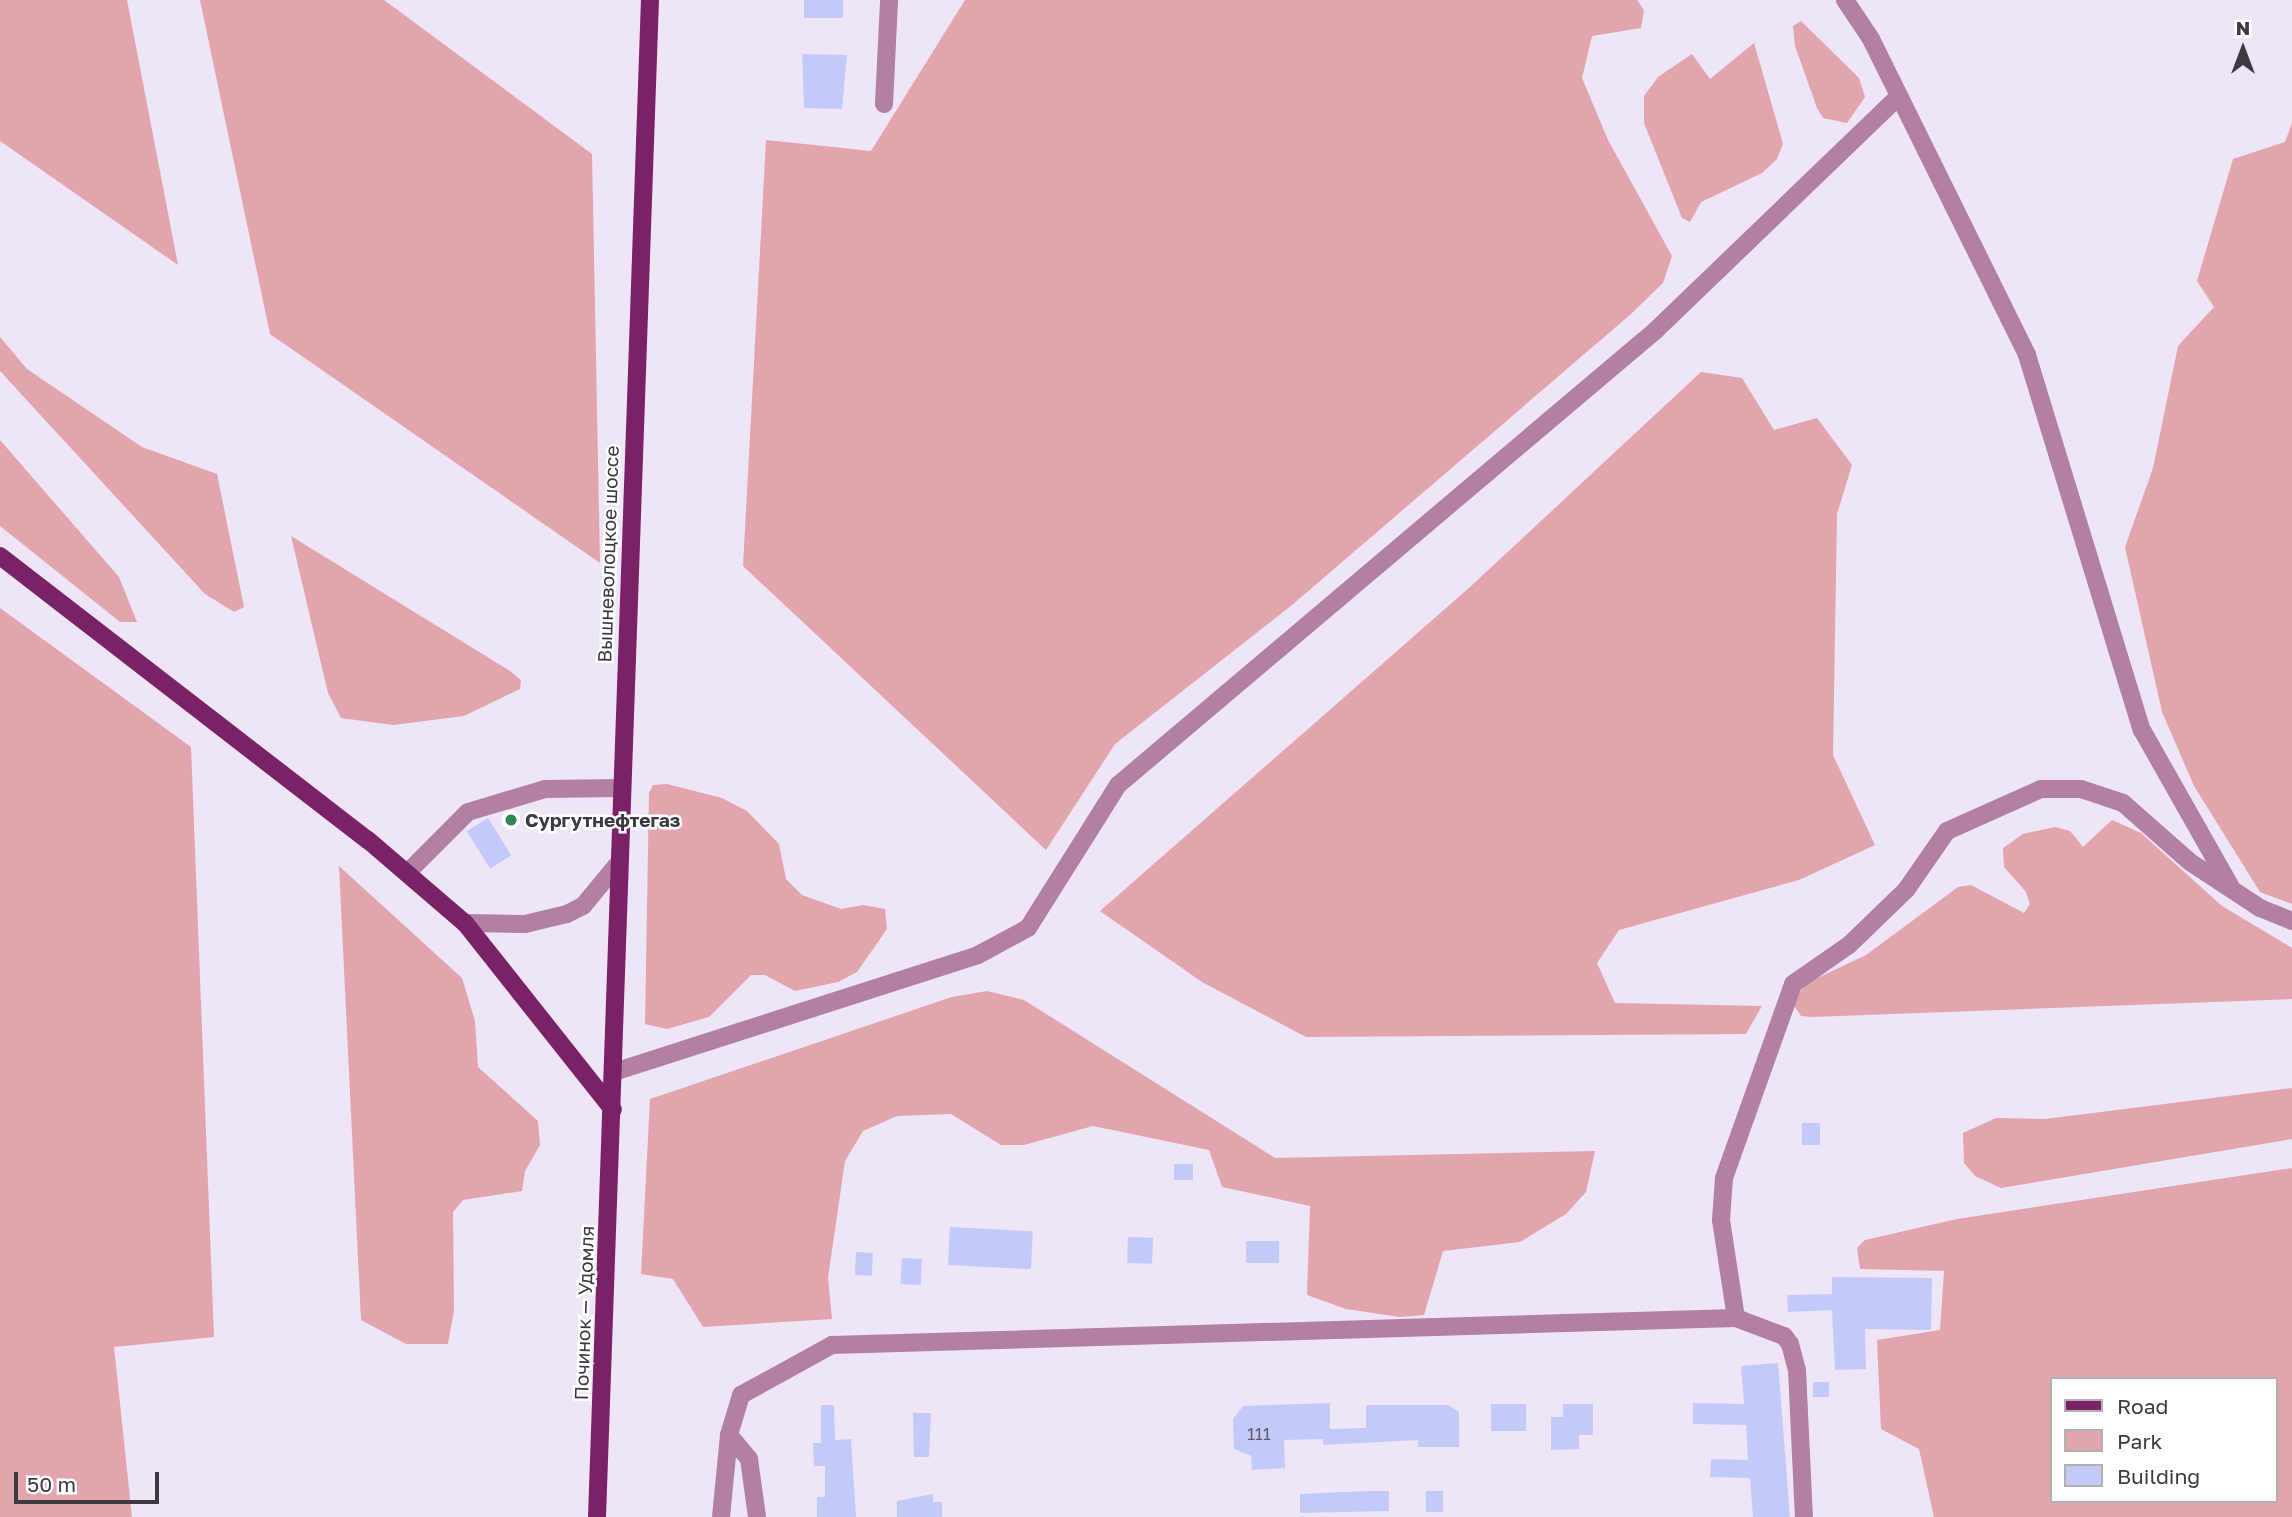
<!DOCTYPE html>
<meta charset="utf-8">
<style>
body{margin:0}
#map{position:relative;width:2292px;height:1517px;overflow:hidden;background:#eee5f7;font-family:"Golos Text",sans-serif}
div>[style]{position:absolute}
.green>*{inset:0;background:#e2a4ad}
.building>*{inset:0;background:#c3cafa;transform-origin:0 0}
.minor>*{height:18px;margin:-9px;padding:0 9px;transform-origin:9px;border-radius:9px;background:#b280a2}
.major>*{height:18px;margin:-9px;padding:0 9px;transform-origin:9px;border-radius:9px;background:#7b2167}
.dots>*{width:19px;height:19px;translate:-50% -50%;box-sizing:border-box;border:4px solid #fff;border-radius:50%}
span{translate:-50% -50%;white-space:nowrap;text-align:center;line-height:1.15;-webkit-text-stroke:5px #fff;paint-order:stroke}
.number-label{font-size:16px;color:#5e5d6f}
.number-label span{-webkit-text-stroke-width:0}
.street-label{font-size:19px;color:#3d3941}
.poi-label{font-size:19px;color:#3d3941;font-weight:700}
.left{translate:0 -50%;text-align:left}
.legend{position:absolute;left:2050px;top:1377px;width:228px;height:126px;box-sizing:border-box;background:#fff;border:2px solid #b1b0b3;margin:0;padding:9px 12px;list-style:none;font-size:21px;color:#3d3941}
.legend li{display:flex;align-items:center;gap:14px;height:35px}
.legend b{width:35px;border:2px solid #b1b0b3}
.north{position:absolute;left:2208px;top:14px;width:70px;height:70px;-webkit-text-stroke:5px #fff;paint-order:stroke;rotate:0deg;font-size:19px;font-weight:700;line-height:28px;text-align:center;color:#3d3941}
.north::after{content:'';display:block;margin:auto;width:24px;height:32px;background:#3d3941;clip-path:polygon(50% 0,100% 100%,50% 72%,0 100%)}
.scale{position:absolute;left:14px;top:1472px;width:145px;height:32px;box-sizing:border-box;border:4px solid #3d3941;border-top:0;padding-left:9px;font-size:21px;line-height:24px;white-space:nowrap;color:#3d3941;-webkit-text-stroke:5px #fff;paint-order:stroke}
</style>
<div id="map">
<div class="green">
<div style="clip-path:polygon(0 0,127px 0,178px 265px,0 141px)"></div>
<div style="clip-path:polygon(200px 0,384px 0,592px 154px,600px 563px,270px 334px)"></div>
<div style="clip-path:polygon(965px 0,1637px 0,1644px 10px,1641px 28px,1592px 36px,1582px 78px,1608px 140px,1672px 256px,1663px 283px,1631px 314px,1292px 605px,1115px 744px,1046px 850px,743px 566px,766px 140px,871px 151px)"></div>
<div style="clip-path:polygon(1801px 21px,1859px 78px,1865px 97px,1847px 123px,1823px 118px,1817px 108px,1795px 46px,1793px 26px)"></div>
<div style="clip-path:polygon(1754px 43px,1783px 144px,1777px 159px,1762px 173px,1701px 202px,1690px 222px,1682px 218px,1644px 123px,1644px 96px,1658px 77px,1692px 54px,1710px 79px)"></div>
<div style="clip-path:polygon(2292px 123px,2292px 904px,2260px 892px,2194px 786px,2162px 712px,2125px 547px,2153px 468px,2178px 346px,2214px 307px,2197px 281px,2233px 159px,2285px 142px)"></div>
<div style="clip-path:polygon(0 337px,27px 369px,142px 447px,217px 474px,244px 607px,234px 612px,205px 594px,0 371px)"></div>
<div style="clip-path:polygon(1701px 372px,1742px 378px,1774px 430px,1817px 418px,1852px 465px,1837px 514px,1833px 755px,1875px 845px,1799px 880px,1619px 930px,1597px 963px,1615px 1003px,1762px 1006px,1746px 1034px,1306px 1037px,1202px 982px,1100px 911px,1470px 587px)"></div>
<div style="clip-path:polygon(0 440px,119px 577px,137px 622px,120px 622px,0 526px)"></div>
<div style="clip-path:polygon(291px 536px,510px 671px,521px 680px,520px 689px,464px 716px,393px 725px,341px 718px,328px 693px)"></div>
<div style="clip-path:polygon(0 608px,191px 747px,214px 1337px,114px 1347px,132px 1517px,0 1517px)"></div>
<div style="clip-path:polygon(667px 784px,722px 798px,747px 811px,779px 844px,786px 879px,802px 895px,841px 909px,863px 905px,885px 909px,887px 929px,857px 972px,838px 982px,795px 991px,765px 975px,751px 975px,709px 1017px,667px 1029px,645px 1024px,649px 793px,653px 785px)"></div>
<div style="clip-path:polygon(2112px 820px,2141px 833px,2222px 906px,2292px 948px,2292px 999px,1812px 1017px,1801px 1016px,1795px 1007px,1795px 997px,1809px 982px,1866px 955px,1958px 887px,1971px 885px,2024px 913px,2030px 904px,2026px 892px,2004px 867px,2003px 848px,2023px 834px,2055px 827px,2070px 831px,2083px 847px)"></div>
<div style="clip-path:polygon(339px 866px,462px 978px,475px 1021px,478px 1067px,538px 1121px,540px 1145px,525px 1171px,522px 1191px,463px 1200px,453px 1212px,454px 1310px,448px 1344px,406px 1344px,361px 1320px)"></div>
<div style="clip-path:polygon(987px 991px,1024px 1000px,1275px 1158px,1595px 1151px,1586px 1192px,1566px 1214px,1520px 1242px,1443px 1251px,1424px 1315px,1400px 1317px,1346px 1309px,1307px 1295px,1310px 1206px,1222px 1187px,1209px 1150px,1093px 1126px,1024px 1145px,1001px 1145px,951px 1114px,897px 1116px,863px 1131px,845px 1161px,828px 1278px,832px 1319px,703px 1327px,673px 1279px,641px 1274px,650px 1099px,952px 997px)"></div>
<div style="clip-path:polygon(2292px 1088px,2292px 1139px,2001px 1188px,1975px 1176px,1964px 1163px,1963px 1133px,1996px 1118px,2045px 1119px)"></div>
<div style="clip-path:polygon(evenodd,2292px 1168px,2292px 1517px,1934px 1517px,1919px 1449px,1881px 1429px,1877px 1340px,1940px 1330px,1944px 1271px,1860px 1269px,1857px 1248px,1865px 1240px,1957px 1219px,2292px 1168px,2052px 1379px,2276px 1379px,2276px 1501px,2052px 1501px,2052px 1379px)"></div>
</div>
<div class="building">
<div style="left:804px;top:0;width:39px;height:18px"></div>
<div style="clip-path:polygon(802px 54px,847px 55px,842px 109px,804px 108px)"></div>
<div style="left:488px;top:818px;width:44px;height:25px;rotate:58deg"></div>
<div style="left:1802px;top:1123px;width:18px;height:22px"></div>
<div style="left:1174px;top:1164px;width:19px;height:16px"></div>
<div style="left:950px;top:1227px;width:83px;height:38px;rotate:3deg"></div>
<div style="left:1128px;top:1237px;width:25px;height:26px;rotate:2deg"></div>
<div style="left:1246px;top:1241px;width:33px;height:22px"></div>
<div style="left:856px;top:1252px;width:17px;height:23px;rotate:3deg"></div>
<div style="left:902px;top:1258px;width:20px;height:26px;rotate:3deg"></div>
<div style="clip-path:polygon(1832px 1277px,1932px 1278px,1931px 1330px,1865px 1329px,1866px 1369px,1835px 1370px,1832px 1310px,1788px 1312px,1787px 1295px,1832px 1294px)"></div>
<div style="clip-path:polygon(1778px 1363px,1790px 1517px,1753px 1517px,1750px 1478px,1710px 1477px,1711px 1459px,1748px 1460px,1746px 1425px,1693px 1424px,1693px 1403px,1744px 1404px,1741px 1366px)"></div>
<div style="left:1813px;top:1382px;width:16px;height:15px"></div>
<div style="clip-path:polygon(1330px 1403px,1330px 1429px,1366px 1428px,1366px 1405px,1448px 1405px,1459px 1412px,1459px 1447px,1418px 1447px,1418px 1440px,1323px 1445px,1323px 1439px,1284px 1440px,1285px 1468px,1252px 1470px,1251px 1456px,1234px 1449px,1233px 1419px,1243px 1406px)"></div>
<div style="left:1526px;top:1404px;width:27px;height:35px;rotate:90deg"></div>
<div style="clip-path:polygon(1563px 1404px,1593px 1404px,1593px 1435px,1579px 1435px,1579px 1449px,1551px 1450px,1551px 1417px,1563px 1417px)"></div>
<div style="clip-path:polygon(821px 1405px,834px 1405px,835px 1440px,851px 1439px,856px 1517px,817px 1517px,817px 1497px,825px 1497px,825px 1466px,814px 1466px,813px 1443px,821px 1443px)"></div>
<div style="clip-path:polygon(913px 1413px,931px 1413px,929px 1457px,914px 1457px)"></div>
<div style="clip-path:polygon(1366px 1491px,1389px 1491px,1389px 1511px,1300px 1513px,1300px 1494px)"></div>
<div style="left:1426px;top:1491px;width:17px;height:21px"></div>
<div style="clip-path:polygon(933px 1494px,933px 1502px,942px 1502px,942px 1517px,897px 1517px,897px 1501px)"></div>
</div>
<div class="minor">
<div style="left:1845px;top:0;width:47px;rotate:56.3deg"></div>
<div style="left:1871px;top:39px;width:352px;rotate:63.7deg"></div>
<div style="left:2027px;top:355px;width:392px;rotate:73deg"></div>
<div style="left:2142px;top:730px;width:183px;rotate:60.5deg"></div>
<div style="left:884px;top:104px;width:104px;rotate:-87.2deg"></div>
<div style="left:407px;top:873px;width:86px;rotate:-45deg"></div>
<div style="left:468px;top:812px;width:80px;rotate:-16.6deg"></div>
<div style="left:545px;top:789px;width:74px;rotate:-0.8deg"></div>
<div style="left:465px;top:923px;width:60px;rotate:1deg"></div>
<div style="left:525px;top:924px;width:43px;rotate:-13.4deg"></div>
<div style="left:567px;top:914px;width:18px;rotate:-27deg"></div>
<div style="left:583px;top:906px;width:52px;rotate:-50.5deg"></div>
<div style="left:614px;top:1072px;width:382px;rotate:-17.8deg"></div>
<div style="left:978px;top:955px;width:57px;rotate:-28.4deg"></div>
<div style="left:1028px;top:928px;width:169px;rotate:-57.8deg"></div>
<div style="left:1118px;top:785px;width:705px;rotate:-40.22deg"></div>
<div style="left:1656px;top:330px;width:337px;rotate:-43.9deg"></div>
<div style="left:1736px;top:1318px;width:99px;rotate:-98.7deg"></div>
<div style="left:1721px;top:1220px;width:42px;rotate:-85.9deg"></div>
<div style="left:1724px;top:1178px;width:206px;rotate:-70.4deg"></div>
<div style="left:1793px;top:984px;width:68px;rotate:-34.9deg"></div>
<div style="left:1849px;top:945px;width:79px;rotate:-44deg"></div>
<div style="left:1906px;top:890px;width:72px;rotate:-55.2deg"></div>
<div style="left:1947px;top:831px;width:103px;rotate:-24.1deg"></div>
<div style="left:2041px;top:789px;width:40px"></div>
<div style="left:2081px;top:789px;width:44px;rotate:18.4deg"></div>
<div style="left:2123px;top:803px;width:89px;rotate:41.4deg"></div>
<div style="left:2190px;top:862px;width:84px;rotate:33.3deg"></div>
<div style="left:2260px;top:908px;width:35px;rotate:22deg"></div>
<div style="left:729px;top:1435px;width:31px;rotate:50deg"></div>
<div style="left:749px;top:1459px;width:59px;rotate:82.1deg"></div>
<div style="left:721px;top:1517px;width:82px;rotate:-84.4deg"></div>
<div style="left:729px;top:1435px;width:42px;rotate:-73.3deg"></div>
<div style="left:741px;top:1395px;width:104px;rotate:-28.8deg"></div>
<div style="left:832px;top:1345px;width:904px;rotate:-1.71deg"></div>
<div style="left:1736px;top:1318px;width:51px;rotate:20.6deg"></div>
<div style="left:1784px;top:1336px;width:10px;rotate:53deg"></div>
<div style="left:1790px;top:1344px;width:27px;rotate:75deg"></div>
<div style="left:1797px;top:1370px;width:147px;rotate:87.3deg"></div>
</div>
<div class="major">
<div style="left:0;top:556px;width:465px;rotate:37.7deg"></div>
<div style="left:368px;top:840px;width:128px;rotate:40.6deg"></div>
<div style="left:465px;top:923px;width:238px;rotate:51.6deg"></div>
<div style="left:597px;top:1517px;width:1518px;rotate:-88deg"></div>
</div>
<div class="dots">
<div style="left:511px;top:820px;background:#2f8558"></div>
</div>
<div class="number-label">
<span style="left:1259px;top:1434px">111</span>
</div>
<div class="street-label">
<span style="left:608px;top:554px;rotate:-88deg">Вышневолоцкое шоссе</span>
<span style="left:584px;top:1313px;rotate:-88deg">Починок — Удомля</span>
</div>
<div class="poi-label">
<span class="left" style="left:525px;top:820px">Сургутнефтегаз</span>
</div>
<ul class="legend">
<li><b style="height:9px;background:#7b2167"></b>Road</li>
<li><b style="height:19px;background:#e2a4ad"></b>Park</li>
<li><b style="height:19px;background:#c3cafa"></b>Building</li>
</ul>
<div class="north">N</div>
<div class="scale">50 m</div>
</div>
